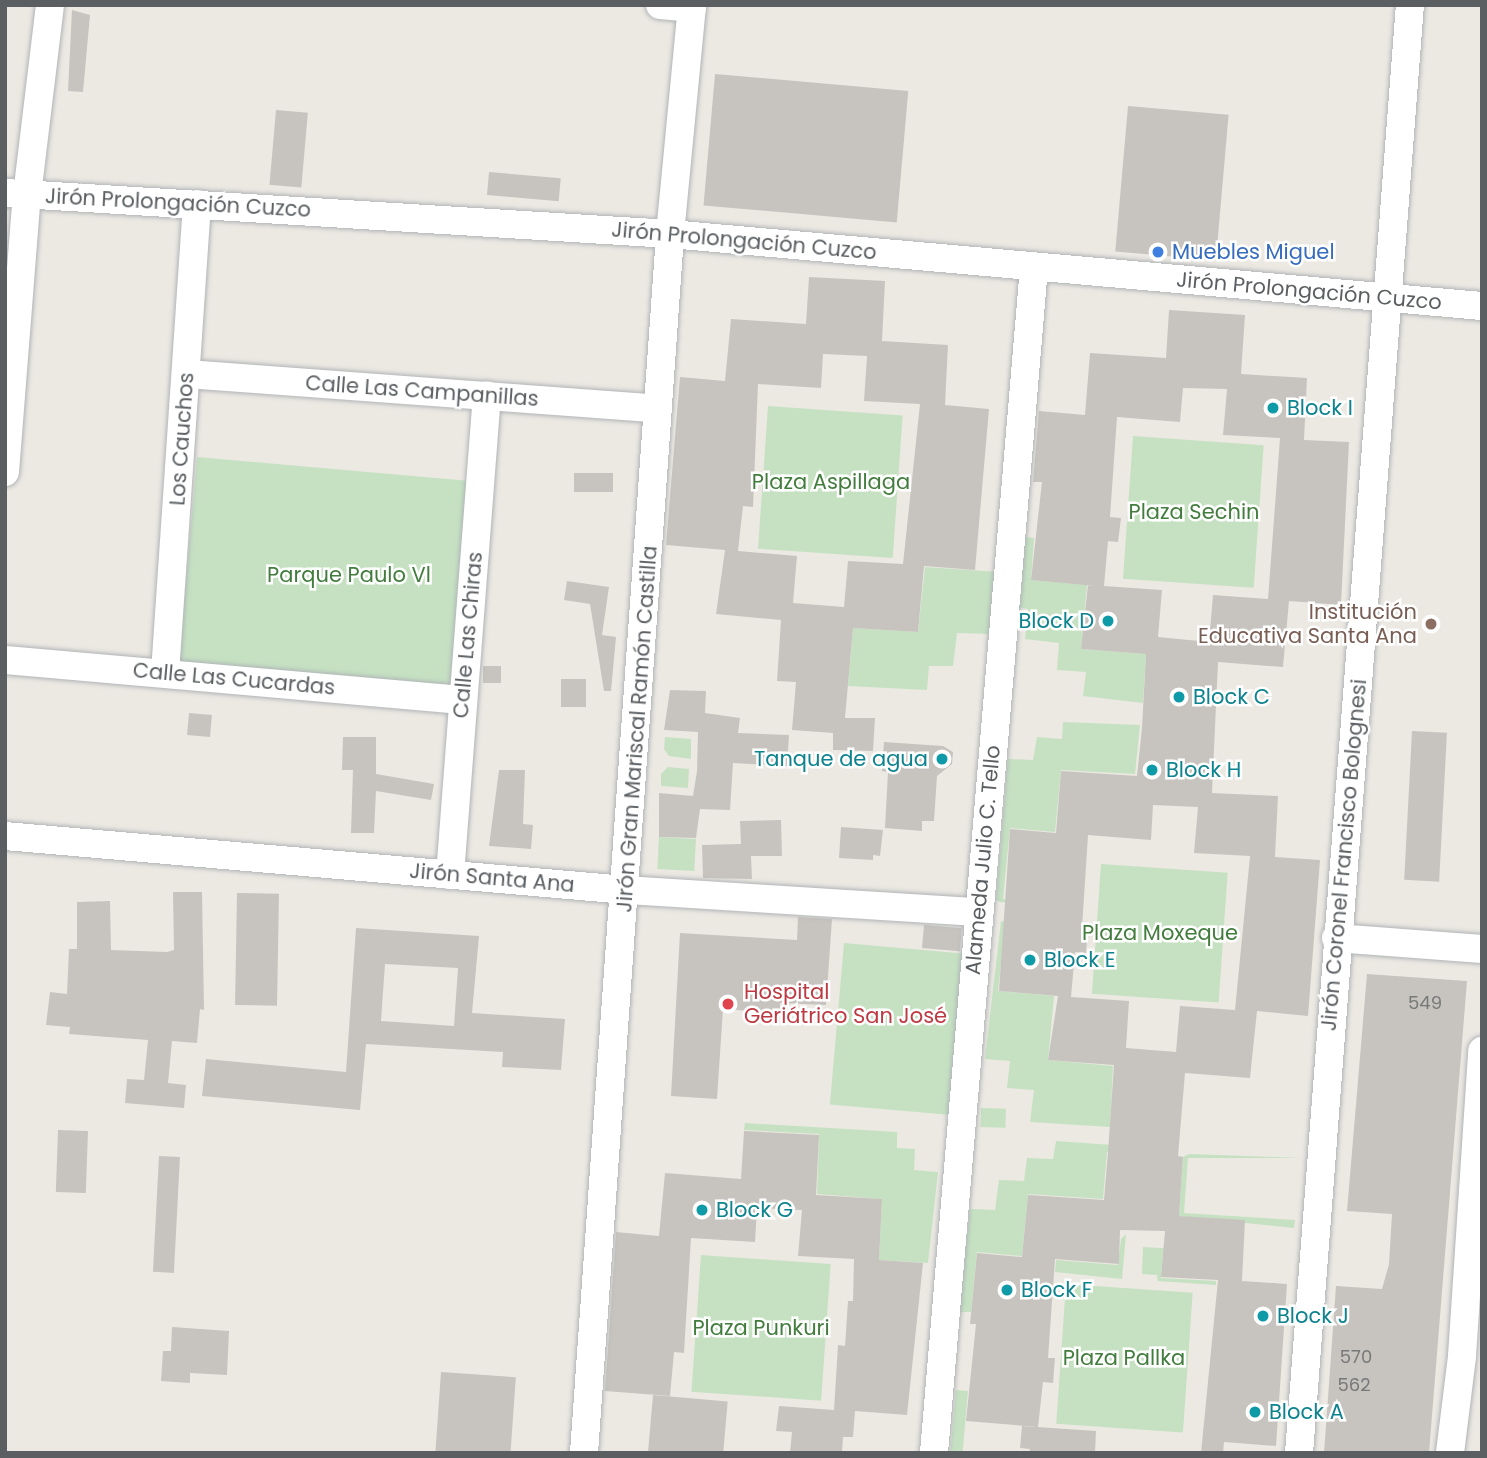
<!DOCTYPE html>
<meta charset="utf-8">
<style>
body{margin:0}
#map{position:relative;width:1487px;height:1458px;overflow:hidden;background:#ece9e3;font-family:Poppins,sans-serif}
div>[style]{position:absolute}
.green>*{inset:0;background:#c5e1c2;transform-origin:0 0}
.building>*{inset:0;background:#c7c4bf;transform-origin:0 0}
.roads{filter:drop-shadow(0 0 2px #b0b4b7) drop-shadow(0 0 2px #b0b4b7)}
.minor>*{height:28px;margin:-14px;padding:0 14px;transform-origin:14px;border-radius:14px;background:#fff}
.dots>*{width:19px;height:19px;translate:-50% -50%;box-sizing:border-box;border:4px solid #fff;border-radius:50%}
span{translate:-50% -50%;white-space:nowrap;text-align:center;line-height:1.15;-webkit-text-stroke:5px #fff;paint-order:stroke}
.number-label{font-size:18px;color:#767879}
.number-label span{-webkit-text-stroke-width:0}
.street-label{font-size:21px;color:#5b5f62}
.shop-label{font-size:21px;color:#366cbe}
.left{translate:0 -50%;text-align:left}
.culture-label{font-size:21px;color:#0d838f}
.right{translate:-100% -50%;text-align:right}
.park-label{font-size:21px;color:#427d3e}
.education-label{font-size:21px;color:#785e54}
.health-label{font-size:21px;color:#be3a42}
.frame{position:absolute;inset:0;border:7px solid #5b5f62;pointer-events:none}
</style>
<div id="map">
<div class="green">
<div style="left:768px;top:406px;width:135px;height:143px;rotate:4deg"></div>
<div style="left:1133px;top:436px;width:131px;height:143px;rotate:4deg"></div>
<div style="left:197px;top:457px;width:274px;height:208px;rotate:5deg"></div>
<div style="clip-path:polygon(1018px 536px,1034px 538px,1031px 580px,1087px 585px,1081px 649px,1146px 654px,1143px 703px,1083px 696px,1086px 672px,1057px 670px,1059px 643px,1025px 639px,1028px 609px,1014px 607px)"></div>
<div style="clip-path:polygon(925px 567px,998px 572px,994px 634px,957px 633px,953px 666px,929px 666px,927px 690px,848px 686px,853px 628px,918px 632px)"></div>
<div style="clip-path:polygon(1063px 722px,1140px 725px,1135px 774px,1061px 770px,1055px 832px,1010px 828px,1003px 899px,1024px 903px,1000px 902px,996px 900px,1008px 759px,1033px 760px,1037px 737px,1062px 739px)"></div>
<div style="clip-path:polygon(665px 737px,691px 739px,691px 759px,669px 756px,664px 749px)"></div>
<div style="clip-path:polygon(668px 767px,689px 769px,688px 788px,661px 786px,661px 774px)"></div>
<div style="left:659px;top:837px;width:37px;height:32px;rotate:3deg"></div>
<div style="left:1101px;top:864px;width:127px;height:130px;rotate:4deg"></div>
<div style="clip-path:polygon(1001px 921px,1006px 922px,998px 991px,1054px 996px,1048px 1060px,1113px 1066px,1110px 1127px,1030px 1122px,1034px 1090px,1007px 1088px,1010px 1061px,985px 1059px)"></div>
<div style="left:844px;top:943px;width:122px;height:162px;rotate:5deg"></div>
<div style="left:981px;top:1108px;width:25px;height:19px;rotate:2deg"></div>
<div style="clip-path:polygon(745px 1123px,897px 1132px,897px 1148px,915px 1149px,914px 1170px,938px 1172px,928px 1263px,879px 1260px,882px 1199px,817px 1194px,819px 1134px,744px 1130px)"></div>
<div style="clip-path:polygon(1056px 1141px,1169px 1149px,1168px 1156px,1107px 1152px,1103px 1199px,1028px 1194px,1022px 1256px,977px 1252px,971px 1312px,958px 1312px,970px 1209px,995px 1210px,999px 1180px,1024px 1181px,1027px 1158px,1053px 1159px)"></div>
<div style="clip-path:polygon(1189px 1154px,1303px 1158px,1188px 1158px,1184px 1213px,1295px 1220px,1294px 1228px,1179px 1216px,1183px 1157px)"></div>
<div style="clip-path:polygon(1126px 1234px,1122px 1279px,1055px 1272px,1056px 1260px,1118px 1265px,1121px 1239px)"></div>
<div style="clip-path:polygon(1143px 1247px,1178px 1249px,1163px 1252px,1161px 1278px,1216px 1281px,1216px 1285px,1158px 1281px,1157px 1275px,1142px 1274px)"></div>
<div style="left:701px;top:1255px;width:130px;height:137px;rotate:4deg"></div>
<div style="left:1066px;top:1284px;width:127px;height:140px;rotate:4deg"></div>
<div style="left:956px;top:1390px;width:12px;height:63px;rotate:5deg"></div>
</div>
<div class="building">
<div style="clip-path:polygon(72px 10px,90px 15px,83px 92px,68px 91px)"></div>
<div style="left:715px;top:74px;width:194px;height:132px;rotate:5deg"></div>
<div style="left:1128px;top:106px;width:101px;height:146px;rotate:5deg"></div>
<div style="left:276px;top:110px;width:32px;height:75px;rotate:5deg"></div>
<div style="left:489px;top:172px;width:72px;height:23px;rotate:5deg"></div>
<div style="clip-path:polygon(evenodd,809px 277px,885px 281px,882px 341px,948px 345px,945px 405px,989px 409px,975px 570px,924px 566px,918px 632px,853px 628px,845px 718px,875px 718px,873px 751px,833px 750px,833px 733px,792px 730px,796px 682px,777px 681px,781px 620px,716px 614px,725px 550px,666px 545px,680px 377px,725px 381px,731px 319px,806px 324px,809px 277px,823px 354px,867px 356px,864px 401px,920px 404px,903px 564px,848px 561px,844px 607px,793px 603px,797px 556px,738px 551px,743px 506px,753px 507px,758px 384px,821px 388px,823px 354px)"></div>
<div style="clip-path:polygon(evenodd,1169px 310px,1245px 315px,1241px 374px,1307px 378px,1304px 440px,1349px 442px,1341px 605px,1289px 601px,1283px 667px,1218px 662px,1212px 793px,1278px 796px,1275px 857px,1320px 860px,1308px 1016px,1257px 1011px,1250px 1078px,1185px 1073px,1178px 1156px,1183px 1157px,1179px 1216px,1245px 1220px,1242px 1281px,1287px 1284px,1276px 1446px,1224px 1442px,1223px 1453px,1201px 1453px,1218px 1280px,1161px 1277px,1165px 1231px,1120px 1230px,1119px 1264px,1055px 1259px,1048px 1358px,1055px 1358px,1053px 1383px,1043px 1382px,1038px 1427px,966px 1421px,976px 1324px,970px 1324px,977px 1253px,1022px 1257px,1028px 1195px,1104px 1200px,1108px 1152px,1114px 1065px,1048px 1060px,1058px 996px,999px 991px,1010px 829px,1056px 833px,1061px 771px,1137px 776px,1142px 728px,1146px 654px,1081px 649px,1088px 585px,1095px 586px,1031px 580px,1042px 482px,1033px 482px,1039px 411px,1085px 415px,1090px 353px,1166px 358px,1169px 310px,1183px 388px,1227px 389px,1223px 435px,1280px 438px,1268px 599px,1213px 595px,1209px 642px,1158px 637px,1162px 590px,1104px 586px,1108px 541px,1118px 542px,1121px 518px,1110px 517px,1117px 417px,1180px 422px,1183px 388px,1169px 310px,1153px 805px,1198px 807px,1194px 853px,1250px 856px,1235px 1010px,1180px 1006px,1176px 1052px,1126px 1048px,1129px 1001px,1071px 997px,1075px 952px,1086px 953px,1088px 929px,1082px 928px,1088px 835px,1151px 840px,1153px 805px)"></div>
<div style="left:574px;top:473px;width:39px;height:19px"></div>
<div style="clip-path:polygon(567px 581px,609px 587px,602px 635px,616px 637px,611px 691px,604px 691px,590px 604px,564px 600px)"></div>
<div style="left:483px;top:666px;width:18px;height:17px"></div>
<div style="left:561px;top:679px;width:25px;height:28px"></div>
<div style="clip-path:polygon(670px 690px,706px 691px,705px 713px,740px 718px,738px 733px,789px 735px,787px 766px,733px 763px,730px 810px,700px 809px,696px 838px,659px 837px,659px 793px,693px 796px,697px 771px,698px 732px,664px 730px)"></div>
<div style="left:189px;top:713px;width:23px;height:22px;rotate:5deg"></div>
<div style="left:1412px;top:731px;width:35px;height:149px;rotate:3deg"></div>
<div style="clip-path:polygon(343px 737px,376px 737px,376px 774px,434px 784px,431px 800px,376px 791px,374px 833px,351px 833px,353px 770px,342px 770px)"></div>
<div style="clip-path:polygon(884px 742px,943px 746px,953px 752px,952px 764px,937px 776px,934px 821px,922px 821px,922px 831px,885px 828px,888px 772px,882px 771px)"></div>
<div style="clip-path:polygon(499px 770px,525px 770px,523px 824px,533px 825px,531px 849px,489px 846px)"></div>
<div style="clip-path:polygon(781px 820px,782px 856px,751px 856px,752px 879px,703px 878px,702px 845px,741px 844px,740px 821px)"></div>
<div style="clip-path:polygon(841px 827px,883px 830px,880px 856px,873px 855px,873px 860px,839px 858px)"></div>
<div style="clip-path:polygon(173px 892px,202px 892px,204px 1010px,200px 1009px,197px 1043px,172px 1041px,168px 1083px,186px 1085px,184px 1108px,125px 1103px,127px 1079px,144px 1080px,148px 1040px,69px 1034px,70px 1027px,46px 1025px,50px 992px,67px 994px,69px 949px,77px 949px,77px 902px,110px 901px,111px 950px,167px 952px,174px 950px)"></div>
<div style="left:237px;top:893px;width:42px;height:112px;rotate:1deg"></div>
<div style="clip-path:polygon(798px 917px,832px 919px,826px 1005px,780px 1003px,780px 1013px,723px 1009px,717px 1099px,671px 1096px,680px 933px,797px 940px)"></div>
<div style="left:924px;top:925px;width:38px;height:23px;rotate:5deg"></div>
<div style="clip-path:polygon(evenodd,356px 928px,479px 936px,472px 1013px,565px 1019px,561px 1070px,502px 1067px,503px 1052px,366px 1044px,360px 1110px,202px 1096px,206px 1059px,346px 1072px,356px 928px,385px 964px,458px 968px,454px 1026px,381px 1021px,385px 964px)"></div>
<div style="clip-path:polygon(1367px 974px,1467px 981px,1429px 1453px,1324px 1453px,1336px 1286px,1382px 1289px,1389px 1264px,1392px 1214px,1347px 1211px)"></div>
<div style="left:58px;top:1130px;width:30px;height:62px;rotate:2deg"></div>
<div style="clip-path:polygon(744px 1131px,819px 1135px,816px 1195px,882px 1199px,879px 1260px,923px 1263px,907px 1415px,855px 1411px,853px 1437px,843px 1437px,842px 1453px,790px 1453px,792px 1432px,776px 1431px,779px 1406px,834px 1410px,838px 1345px,845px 1346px,848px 1301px,853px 1301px,854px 1259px,798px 1256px,802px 1210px,757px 1208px,755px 1242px,691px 1238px,684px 1353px,674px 1352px,670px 1396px,605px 1391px,616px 1232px,659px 1236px,665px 1173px,741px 1179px)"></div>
<div style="left:159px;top:1156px;width:21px;height:116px;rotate:3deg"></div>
<div style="clip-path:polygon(172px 1327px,229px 1331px,227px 1375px,190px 1373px,190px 1383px,161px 1381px,163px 1351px,171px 1351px)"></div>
<div style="left:441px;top:1372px;width:75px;height:81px;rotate:4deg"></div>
<div style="left:653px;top:1395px;width:75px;height:58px;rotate:5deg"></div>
<div style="clip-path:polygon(1022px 1426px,1096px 1431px,1095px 1453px,1029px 1453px,1030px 1449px,1020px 1448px)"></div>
</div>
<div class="roads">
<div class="minor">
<div style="left:660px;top:5px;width:32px;rotate:5deg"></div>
<div style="left:5px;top:193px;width:666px;rotate:3.53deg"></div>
<div style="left:670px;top:234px;width:815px;rotate:5.07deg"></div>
<div style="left:187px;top:374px;width:472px;rotate:4.2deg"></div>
<div style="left:5px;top:472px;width:278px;rotate:-85.5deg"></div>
<div style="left:27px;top:195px;width:191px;rotate:-83.1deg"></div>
<div style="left:5px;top:660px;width:459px;rotate:5deg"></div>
<div style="left:165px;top:673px;width:470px;rotate:-86.1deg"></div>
<div style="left:5px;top:836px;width:623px;rotate:4.97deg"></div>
<div style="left:626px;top:890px;width:354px;rotate:3.6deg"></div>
<div style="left:450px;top:875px;width:481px;rotate:-85.6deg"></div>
<div style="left:1336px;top:938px;width:146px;rotate:4.3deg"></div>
<div style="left:584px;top:1453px;width:1222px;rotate:-85.96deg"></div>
<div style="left:670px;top:234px;width:230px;rotate:-84.5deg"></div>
<div style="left:934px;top:1453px;width:1190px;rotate:-85.18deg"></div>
<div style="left:1299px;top:1453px;width:1452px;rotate:-85.62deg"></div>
<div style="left:1450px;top:1453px;width:98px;rotate:-82.9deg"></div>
<div style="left:1462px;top:1356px;width:306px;rotate:-86.2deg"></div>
</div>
</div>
<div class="dots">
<div style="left:1158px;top:252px;background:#3f7fe0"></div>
<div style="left:1273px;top:408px;background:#0f9aa8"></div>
<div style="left:1108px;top:621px;background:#0f9aa8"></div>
<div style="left:1431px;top:624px;background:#8d6e63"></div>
<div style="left:1179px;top:697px;background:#0f9aa8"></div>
<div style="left:942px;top:759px;background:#0f9aa8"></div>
<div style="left:1152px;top:770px;background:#0f9aa8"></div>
<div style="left:1030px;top:960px;background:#0f9aa8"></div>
<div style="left:728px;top:1004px;background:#e0444e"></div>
<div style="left:702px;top:1210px;background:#0f9aa8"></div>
<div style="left:1007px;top:1290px;background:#0f9aa8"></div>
<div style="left:1263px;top:1316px;background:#0f9aa8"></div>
<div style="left:1255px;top:1412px;background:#0f9aa8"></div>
</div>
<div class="number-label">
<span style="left:1425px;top:1003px">549</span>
<span style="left:1356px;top:1357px">570</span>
<span style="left:1354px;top:1385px">562</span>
</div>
<div class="street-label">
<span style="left:178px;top:203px;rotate:3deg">Jirón Prolongación Cuzco</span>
<span style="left:744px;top:241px;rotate:5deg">Jirón Prolongación Cuzco</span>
<span style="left:1309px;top:291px;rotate:5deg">Jirón Prolongación Cuzco</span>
<span style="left:422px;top:391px;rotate:4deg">Calle Las Campanillas</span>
<span style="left:182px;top:439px;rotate:-86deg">Los Cauchos</span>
<span style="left:468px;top:635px;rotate:-85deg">Calle Las Chiras</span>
<span style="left:234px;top:679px;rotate:5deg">Calle Las Cucardas</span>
<span style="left:637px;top:729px;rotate:-86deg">Jirón Gran Mariscal Ramón Castilla</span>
<span style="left:1344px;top:855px;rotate:-85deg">Jirón Coronel Francisco Bolognesi</span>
<span style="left:983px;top:860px;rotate:-85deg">Alameda Julio C. Tello</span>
<span style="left:492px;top:878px;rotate:5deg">Jirón Santa Ana</span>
</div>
<div class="shop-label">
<span class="left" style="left:1172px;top:252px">Muebles Miguel</span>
</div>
<div class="culture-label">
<span class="left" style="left:1287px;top:408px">Block I</span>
<span class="right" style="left:1094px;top:621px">Block D</span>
<span class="left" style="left:1193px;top:697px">Block C</span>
<span class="right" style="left:928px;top:759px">Tanque de agua</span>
<span class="left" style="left:1166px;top:770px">Block H</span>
<span class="left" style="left:1044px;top:960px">Block E</span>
<span class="left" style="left:716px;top:1210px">Block G</span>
<span class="left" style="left:1021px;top:1290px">Block F</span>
<span class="left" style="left:1277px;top:1316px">Block J</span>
<span class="left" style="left:1269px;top:1412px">Block A</span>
</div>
<div class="park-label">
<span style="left:831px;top:482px">Plaza Aspillaga</span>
<span style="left:1194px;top:512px">Plaza Sechin</span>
<span style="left:349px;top:575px">Parque Paulo Vl</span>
<span style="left:1160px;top:933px">Plaza Moxeque</span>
<span style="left:761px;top:1328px">Plaza Punkuri</span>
<span style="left:1124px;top:1358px">Plaza Pallka</span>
</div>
<div class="education-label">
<span class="right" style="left:1417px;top:624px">Institución<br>Educativa Santa Ana</span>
</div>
<div class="health-label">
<span class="left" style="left:744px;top:1004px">Hospital<br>Geriátrico San José</span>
</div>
<div class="frame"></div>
</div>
